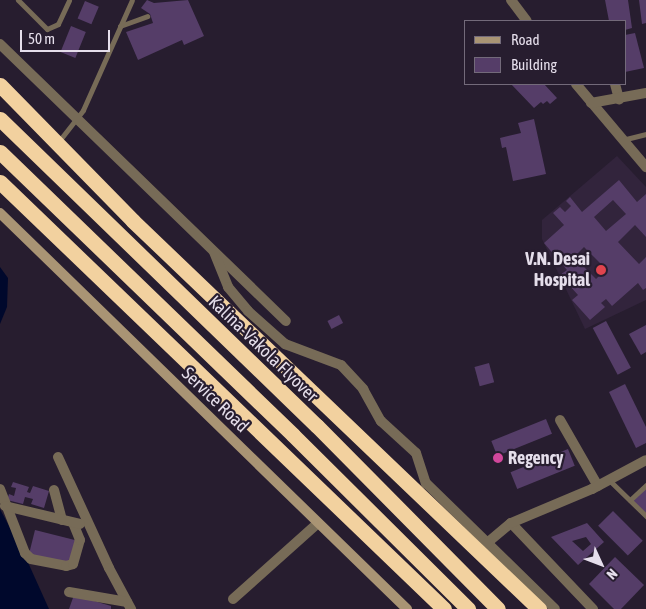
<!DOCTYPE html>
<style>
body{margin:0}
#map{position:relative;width:646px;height:609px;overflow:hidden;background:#271d2f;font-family:"Asap Condensed",sans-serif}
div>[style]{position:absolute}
.built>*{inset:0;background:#32243c}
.water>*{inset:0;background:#00082c}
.building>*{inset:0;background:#553d68;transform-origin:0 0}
.lane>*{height:5px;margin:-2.5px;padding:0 2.5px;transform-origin:2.5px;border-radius:2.5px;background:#776b57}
.street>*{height:10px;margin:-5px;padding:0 5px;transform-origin:5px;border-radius:5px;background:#776b57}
.secondary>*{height:10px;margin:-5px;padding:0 5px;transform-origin:5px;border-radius:5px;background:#a99474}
.highway>*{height:15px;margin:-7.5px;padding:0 7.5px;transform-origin:7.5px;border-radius:7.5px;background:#f2d19f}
.dots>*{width:14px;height:14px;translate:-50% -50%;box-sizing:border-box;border:2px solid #271d2f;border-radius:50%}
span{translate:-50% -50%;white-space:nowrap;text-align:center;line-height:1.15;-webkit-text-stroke:4.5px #271d2f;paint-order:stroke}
.poi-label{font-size:18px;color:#e5deeb;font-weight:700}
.right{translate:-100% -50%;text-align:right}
.left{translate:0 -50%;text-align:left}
.street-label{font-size:18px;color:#e5deeb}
.legend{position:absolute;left:464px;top:20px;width:162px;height:65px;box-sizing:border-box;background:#271d2f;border:1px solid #736a7a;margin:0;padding:6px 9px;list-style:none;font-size:15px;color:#e5deeb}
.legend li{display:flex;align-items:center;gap:10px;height:25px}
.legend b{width:25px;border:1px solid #736a7a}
.north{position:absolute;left:576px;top:539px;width:50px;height:50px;-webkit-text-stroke:4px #271d2f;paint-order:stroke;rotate:133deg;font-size:14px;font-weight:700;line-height:20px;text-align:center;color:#e5deeb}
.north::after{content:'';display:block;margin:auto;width:18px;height:22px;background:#e5deeb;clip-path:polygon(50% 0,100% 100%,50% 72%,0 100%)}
.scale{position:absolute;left:20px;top:30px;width:90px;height:22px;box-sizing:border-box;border:2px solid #e5deeb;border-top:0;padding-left:6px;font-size:15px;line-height:18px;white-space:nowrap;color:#e5deeb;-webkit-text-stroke:4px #271d2f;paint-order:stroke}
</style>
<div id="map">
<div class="built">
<div style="clip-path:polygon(617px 156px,646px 187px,646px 300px,585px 329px,542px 239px,542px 220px)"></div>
</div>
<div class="water">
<div style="clip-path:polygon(0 267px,8px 278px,7px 307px,0 324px)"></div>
<div style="clip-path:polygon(0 509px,26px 558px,49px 609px,0 609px)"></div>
</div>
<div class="building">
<div style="clip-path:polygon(147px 0,154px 3px,188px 0,204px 36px,184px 45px,182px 40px,138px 60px,126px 32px,153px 23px,150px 14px,141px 8px)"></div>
<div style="clip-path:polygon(605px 0,628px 0,632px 28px,625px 30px,625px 21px,609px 21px)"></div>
<div style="clip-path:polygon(639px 0,646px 0,646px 23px,642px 24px)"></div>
<div style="left:85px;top:1px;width:15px;height:19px;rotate:23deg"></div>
<div style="left:71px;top:26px;width:16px;height:28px;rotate:22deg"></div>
<div style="clip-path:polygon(635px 33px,644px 68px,625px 72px,625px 35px)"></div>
<div style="clip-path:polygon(511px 84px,544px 84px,557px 98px,550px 104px,547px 101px,543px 104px,541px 102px,534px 108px)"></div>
<div style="clip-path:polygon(534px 119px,546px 174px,513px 181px,506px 147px,502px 148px,500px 138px,521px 133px,518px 123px)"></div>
<div style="clip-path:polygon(evenodd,619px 180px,637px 202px,646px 194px,646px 237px,635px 225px,618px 242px,639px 264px,646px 257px,646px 288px,643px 290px,638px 283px,612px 306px,606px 299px,601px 303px,605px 307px,590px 320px,572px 300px,578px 295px,560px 275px,567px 270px,544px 243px,564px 225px,553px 213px,560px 207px,565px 212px,571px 206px,566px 201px,570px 197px,582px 212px,619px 180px,613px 200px,626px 214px,606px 231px,594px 217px,613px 200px,619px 180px,584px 247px,606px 269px,596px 279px,574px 257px,584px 247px)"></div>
<div style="left:339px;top:315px;width:9px;height:13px;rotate:63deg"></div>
<div style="left:606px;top:321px;width:53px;height:15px;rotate:62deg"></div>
<div style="clip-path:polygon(646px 325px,646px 352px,641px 355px,629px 334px)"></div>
<div style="left:489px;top:363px;width:20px;height:15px;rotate:75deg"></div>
<div style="clip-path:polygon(625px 384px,646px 427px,646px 443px,636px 448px,609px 392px)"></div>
<div style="left:546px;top:419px;width:16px;height:59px;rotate:68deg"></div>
<div style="left:568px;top:449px;width:18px;height:62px;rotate:68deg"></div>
<div style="clip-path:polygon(13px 482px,29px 487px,27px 492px,30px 493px,33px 486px,49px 491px,44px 508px,31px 504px,33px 499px,25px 497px,23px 504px,7px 500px,9px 494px,14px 496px,16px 488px,11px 487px)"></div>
<div style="clip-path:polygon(646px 488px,646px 513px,632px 500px)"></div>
<div style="left:613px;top:511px;width:42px;height:21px;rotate:45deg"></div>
<div style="clip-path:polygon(evenodd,587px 523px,604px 542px,578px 565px,551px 537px,587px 523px,586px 537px,591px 544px,583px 551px,572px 541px,586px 537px)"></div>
<div style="left:35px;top:530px;width:42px;height:25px;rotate:14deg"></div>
<div style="clip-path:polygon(615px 557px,644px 585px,621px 609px,614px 609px,589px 584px)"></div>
<div style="clip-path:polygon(74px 595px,111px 606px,111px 609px,69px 609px)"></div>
</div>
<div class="lane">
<div style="left:18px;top:0;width:41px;rotate:45deg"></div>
<div style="left:47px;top:29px;width:12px;rotate:-24deg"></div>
<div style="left:58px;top:24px;width:26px;rotate:-65deg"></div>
<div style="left:120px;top:26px;width:29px;rotate:-20deg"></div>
<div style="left:622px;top:140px;width:25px;rotate:-14deg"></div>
<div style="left:59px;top:141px;width:39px;rotate:-52deg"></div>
<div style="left:83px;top:110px;width:120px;rotate:-66deg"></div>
<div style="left:609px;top:480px;width:52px;rotate:44.2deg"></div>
<div style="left:630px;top:500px;width:22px;rotate:-43deg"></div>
</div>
<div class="street">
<div style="left:511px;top:0;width:26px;rotate:53deg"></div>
<div style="left:0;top:44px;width:398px;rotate:44.1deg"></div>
<div style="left:576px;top:84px;width:109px;rotate:49.9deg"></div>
<div style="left:615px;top:84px;width:16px;rotate:75deg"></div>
<div style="left:591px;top:103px;width:56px;rotate:-10.3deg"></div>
<div style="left:214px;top:252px;width:38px;rotate:68deg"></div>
<div style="left:228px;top:287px;width:31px;rotate:50deg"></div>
<div style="left:248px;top:311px;width:50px;rotate:41.7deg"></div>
<div style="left:285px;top:344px;width:60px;rotate:20.6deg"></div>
<div style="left:341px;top:365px;width:33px;rotate:47deg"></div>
<div style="left:363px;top:389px;width:37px;rotate:61deg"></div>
<div style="left:381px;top:421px;width:47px;rotate:42.4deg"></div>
<div style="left:416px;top:453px;width:32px;rotate:72deg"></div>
<div style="left:426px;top:483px;width:180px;rotate:44.3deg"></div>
<div style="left:560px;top:420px;width:76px;rotate:60.1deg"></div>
<div style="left:58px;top:457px;width:122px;rotate:65.3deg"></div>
<div style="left:109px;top:568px;width:47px;rotate:61.8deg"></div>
<div style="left:0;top:489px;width:69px;rotate:68.7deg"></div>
<div style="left:25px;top:553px;width:8px;rotate:45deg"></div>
<div style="left:31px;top:559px;width:36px;rotate:11deg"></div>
<div style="left:66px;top:566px;width:7px;rotate:-16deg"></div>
<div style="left:73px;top:564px;width:25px;rotate:-74deg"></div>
<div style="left:80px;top:540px;width:18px;rotate:-112deg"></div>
<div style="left:54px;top:490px;width:31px;rotate:75deg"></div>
<div style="left:5px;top:506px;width:77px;rotate:13.5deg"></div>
<div style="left:511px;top:523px;width:119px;rotate:46.4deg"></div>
<div style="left:487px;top:543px;width:31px;rotate:-40deg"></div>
<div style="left:511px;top:523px;width:88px;rotate:-22.8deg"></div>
<div style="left:592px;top:489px;width:61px;rotate:-28.2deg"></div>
<div style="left:69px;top:592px;width:59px;rotate:9.8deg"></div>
<div style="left:233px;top:599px;width:114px;rotate:-41.8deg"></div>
</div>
<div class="secondary">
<div style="left:0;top:213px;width:568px;rotate:44.22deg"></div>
</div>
<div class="highway">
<div style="left:0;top:85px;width:190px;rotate:45.6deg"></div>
<div style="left:133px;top:221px;width:562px;rotate:43.7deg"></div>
<div style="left:0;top:119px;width:441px;rotate:44.1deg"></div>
<div style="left:317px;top:426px;width:257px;rotate:45.3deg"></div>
<div style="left:0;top:152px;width:407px;rotate:44deg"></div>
<div style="left:293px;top:435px;width:247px;rotate:44.8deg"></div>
<div style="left:0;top:182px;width:616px;rotate:43.88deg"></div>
</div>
<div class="dots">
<div style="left:601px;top:270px;background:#e0444e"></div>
<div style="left:498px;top:458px;background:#d1479c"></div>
</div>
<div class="poi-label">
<span class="right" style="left:590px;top:270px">V.N. Desai<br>Hospital</span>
<span class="left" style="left:508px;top:458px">Regency</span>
</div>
<div class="street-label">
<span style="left:263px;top:349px;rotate:44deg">Kalina-Vakola Flyover</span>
<span style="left:215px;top:400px;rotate:44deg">Service Road</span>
</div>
<ul class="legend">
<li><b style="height:6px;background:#a99474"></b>Road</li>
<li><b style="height:14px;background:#553d68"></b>Building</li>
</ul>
<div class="north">N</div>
<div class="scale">50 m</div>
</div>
